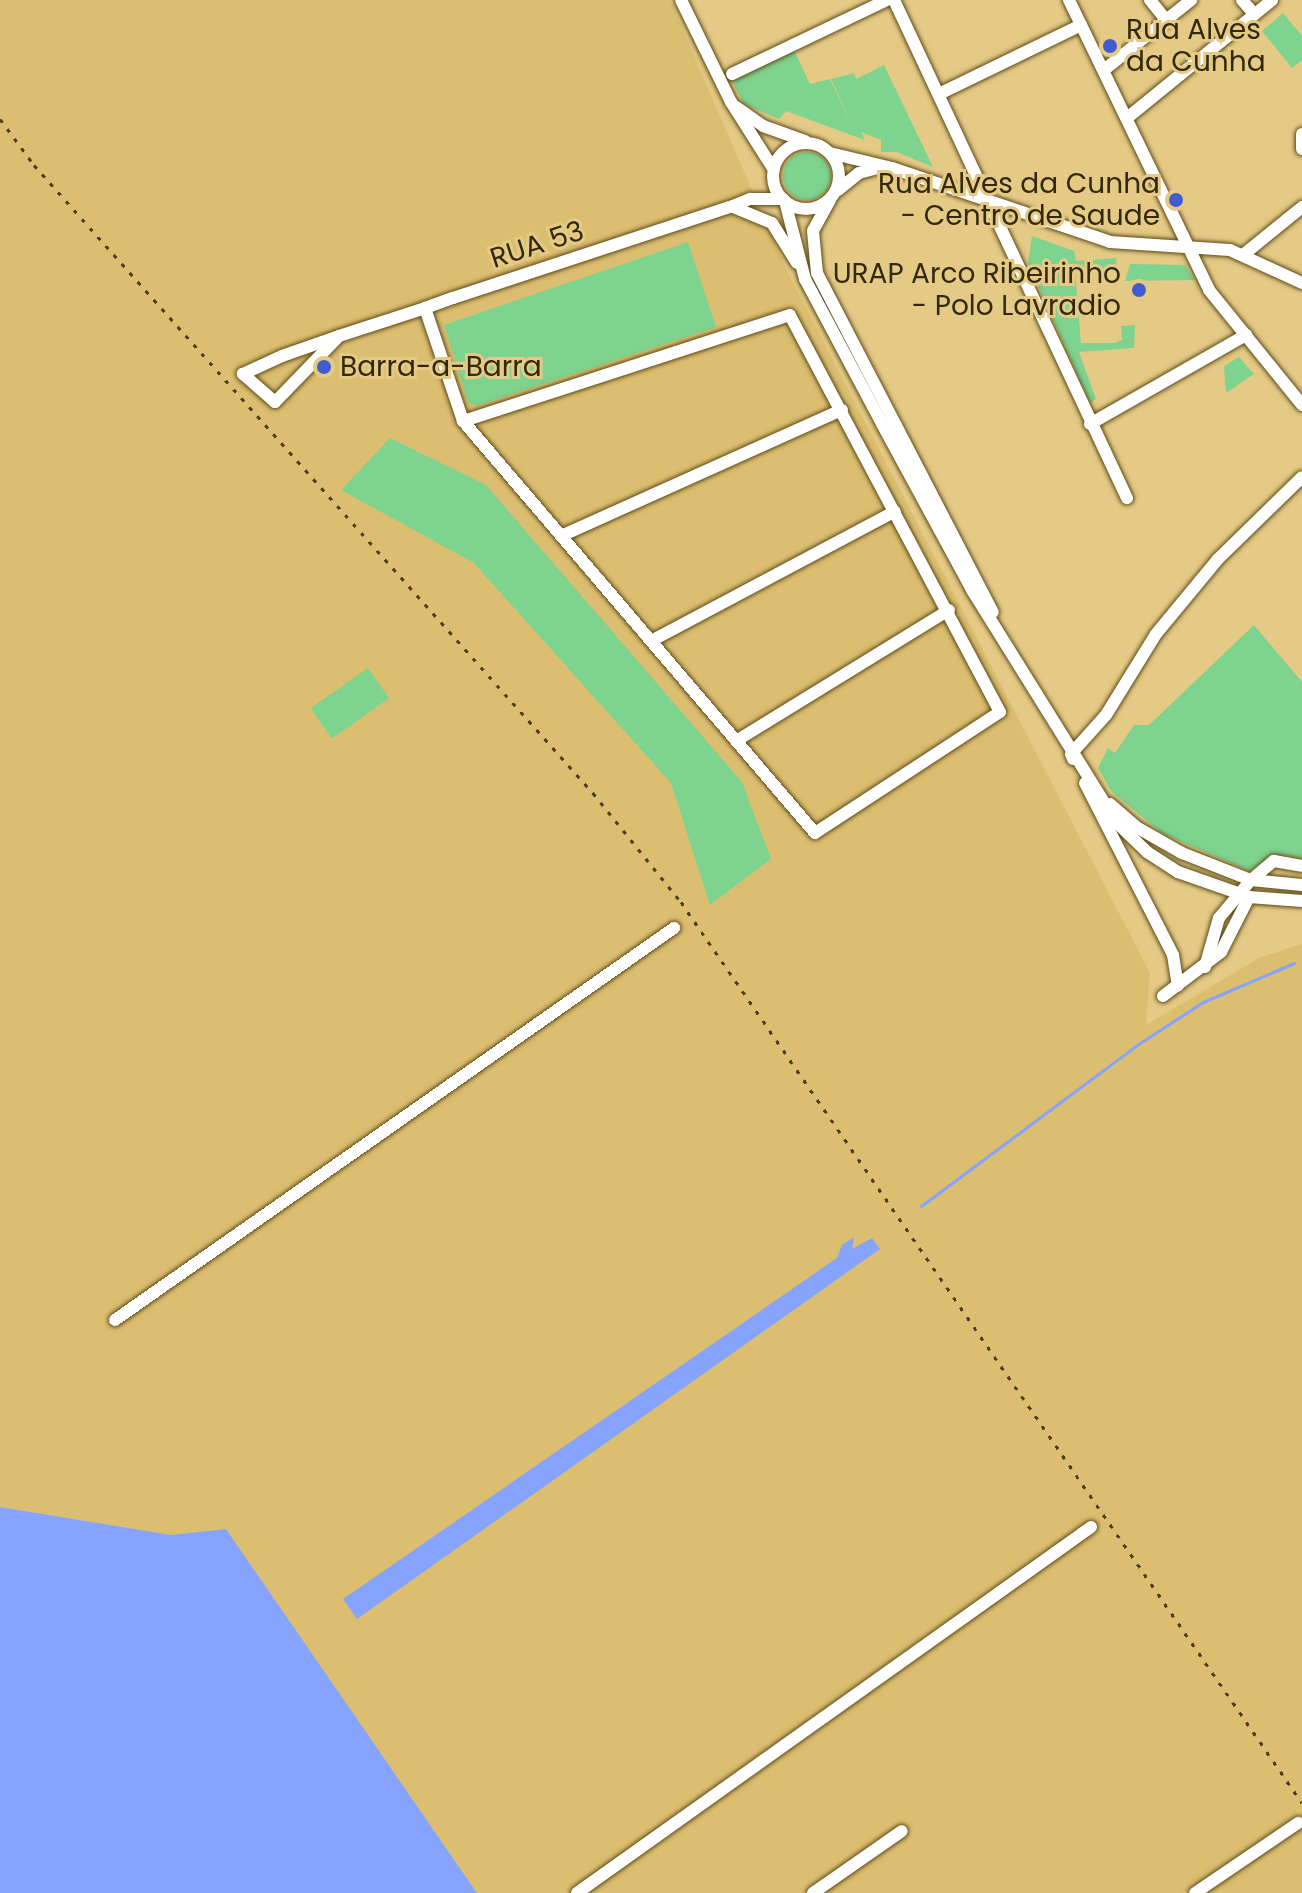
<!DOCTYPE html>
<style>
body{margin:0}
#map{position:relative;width:1302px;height:1893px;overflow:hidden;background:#e5ca86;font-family:Poppins,sans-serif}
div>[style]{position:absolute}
.built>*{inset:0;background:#dcbe71}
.green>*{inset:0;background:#7ed38f;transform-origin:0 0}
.round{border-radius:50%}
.water>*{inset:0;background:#86a3fd}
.stream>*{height:3px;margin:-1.5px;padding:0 1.5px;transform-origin:1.5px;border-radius:1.5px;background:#86a3fd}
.roads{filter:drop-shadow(0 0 2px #5e4b16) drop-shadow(0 0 2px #5e4b16)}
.minor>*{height:12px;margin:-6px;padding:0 6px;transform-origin:6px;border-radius:6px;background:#fff}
.minor>.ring{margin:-6px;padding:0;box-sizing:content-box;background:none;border:12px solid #fff;border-radius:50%}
.rail>*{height:3px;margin-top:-1.5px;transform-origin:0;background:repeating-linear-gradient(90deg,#4a3e1b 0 4px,transparent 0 12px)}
.dots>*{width:22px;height:22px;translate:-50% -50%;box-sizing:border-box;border:4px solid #e5ca86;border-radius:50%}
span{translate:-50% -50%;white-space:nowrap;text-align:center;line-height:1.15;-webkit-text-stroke:6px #e5ca86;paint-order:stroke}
.poi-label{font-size:28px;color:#32280b}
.left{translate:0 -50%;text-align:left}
.right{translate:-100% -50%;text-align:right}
.street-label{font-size:28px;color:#32280b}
</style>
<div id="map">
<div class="built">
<div style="clip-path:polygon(0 0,670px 0,787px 271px,1150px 973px,1146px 1025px,1259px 958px,1302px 944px,1302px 1893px,477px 1893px,226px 1529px,171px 1535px,0 1507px)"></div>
</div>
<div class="green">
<div style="clip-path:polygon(1283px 13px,1302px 36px,1302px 60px,1292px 68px,1262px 31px)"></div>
<div style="clip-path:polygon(794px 50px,810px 84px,830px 79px,856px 133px,831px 79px,854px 73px,856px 79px,884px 65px,933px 167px,897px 152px,881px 152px,881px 140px,861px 132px,865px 140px,786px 111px,779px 119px,744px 104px,732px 81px)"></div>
<div class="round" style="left:783px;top:152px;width:48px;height:48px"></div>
<div style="clip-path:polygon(1032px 236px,1074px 251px,1076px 261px,1116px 258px,1117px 267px,1075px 271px,1081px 343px,1115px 343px,1122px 340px,1121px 326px,1135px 325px,1134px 348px,1079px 352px,1096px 399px,1090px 403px,1028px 263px)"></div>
<div style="clip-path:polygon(688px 242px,716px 327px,476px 406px,468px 402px,444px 325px)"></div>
<div style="clip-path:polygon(1130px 264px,1185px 265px,1195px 280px,1125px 281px)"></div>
<div style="clip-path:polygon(1239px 357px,1254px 374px,1226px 393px,1224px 366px)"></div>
<div style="clip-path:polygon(390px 438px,486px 485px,742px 782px,771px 859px,710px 905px,671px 783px,474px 563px,341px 490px)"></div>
<div style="clip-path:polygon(1254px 625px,1302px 682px,1302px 858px,1273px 854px,1250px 871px,1163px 834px,1112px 792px,1098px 768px,1108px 748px,1115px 753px,1134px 725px,1149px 725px)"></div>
<div style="left:368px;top:668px;width:37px;height:70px;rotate:55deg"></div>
</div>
<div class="water">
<div style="clip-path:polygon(854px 1237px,852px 1249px,872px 1238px,880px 1249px,357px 1619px,343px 1599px,837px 1258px,842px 1245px)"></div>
<div style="clip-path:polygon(0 1507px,171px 1535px,226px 1529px,477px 1893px,0 1893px)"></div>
</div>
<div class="stream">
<div style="left:921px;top:1206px;width:273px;rotate:-36.7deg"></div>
<div style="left:1140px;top:1043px;width:75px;rotate:-33.1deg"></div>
<div style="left:1203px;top:1002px;width:99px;rotate:-23.2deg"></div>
</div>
<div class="roads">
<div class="minor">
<div style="left:681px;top:0;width:114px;rotate:63.9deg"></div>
<div style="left:731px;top:102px;width:80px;rotate:57.7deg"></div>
<div style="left:894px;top:0;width:550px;rotate:64.93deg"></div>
<div style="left:1069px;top:0;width:322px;rotate:64.2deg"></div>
<div style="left:1209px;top:290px;width:148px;rotate:51deg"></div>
<div style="left:1150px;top:0;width:27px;rotate:51deg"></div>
<div style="left:1242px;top:0;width:18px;rotate:49deg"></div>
<div style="left:1104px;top:70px;width:112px;rotate:-38.8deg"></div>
<div style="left:732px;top:74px;width:172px;rotate:-25.5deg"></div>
<div style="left:939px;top:94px;width:158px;rotate:-25.9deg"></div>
<div style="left:736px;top:107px;width:33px;rotate:35deg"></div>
<div style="left:763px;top:126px;width:45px;rotate:19.7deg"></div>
<div style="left:1127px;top:118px;width:187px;rotate:-39.1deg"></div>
<div style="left:1302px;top:134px;width:15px;rotate:90deg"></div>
<div class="ring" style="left:773px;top:143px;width:54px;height:54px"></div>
<div style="left:830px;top:153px;width:64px;rotate:13.6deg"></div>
<div style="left:892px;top:168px;width:230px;rotate:18.7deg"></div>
<div style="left:1110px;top:242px;width:120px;rotate:3.8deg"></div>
<div style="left:1230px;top:250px;width:79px;rotate:24.6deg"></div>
<div style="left:838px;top:190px;width:27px;rotate:-39deg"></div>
<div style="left:859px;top:173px;width:23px;rotate:-15deg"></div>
<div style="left:830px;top:200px;width:35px;rotate:119deg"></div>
<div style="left:813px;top:231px;width:42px;rotate:84.6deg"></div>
<div style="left:817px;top:273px;width:382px;rotate:62.6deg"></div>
<div style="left:785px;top:201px;width:81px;rotate:75.6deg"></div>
<div style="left:805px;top:279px;width:164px;rotate:62deg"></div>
<div style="left:882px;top:424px;width:189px;rotate:61.5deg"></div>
<div style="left:972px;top:590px;width:274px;rotate:58.1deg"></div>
<div style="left:1117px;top:823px;width:42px;rotate:44deg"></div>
<div style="left:1147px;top:852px;width:37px;rotate:33deg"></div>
<div style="left:1178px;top:872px;width:75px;rotate:19.4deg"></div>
<div style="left:1249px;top:897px;width:53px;rotate:4.3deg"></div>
<div style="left:733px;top:207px;width:42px;rotate:22.3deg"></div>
<div style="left:772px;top:223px;width:47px;rotate:58deg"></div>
<div style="left:1243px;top:255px;width:76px;rotate:-39.1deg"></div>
<div style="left:425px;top:308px;width:119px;rotate:71.4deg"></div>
<div style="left:463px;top:421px;width:542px;rotate:49.49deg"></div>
<div style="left:815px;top:833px;width:221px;rotate:-33.2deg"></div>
<div style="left:1000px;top:712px;width:449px;rotate:-117.9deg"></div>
<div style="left:790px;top:315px;width:344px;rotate:162deg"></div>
<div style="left:339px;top:336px;width:92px;rotate:134.1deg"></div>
<div style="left:275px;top:402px;width:43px;rotate:-138.8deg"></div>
<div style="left:243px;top:374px;width:43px;rotate:-24.8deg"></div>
<div style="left:282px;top:356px;width:60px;rotate:-19.3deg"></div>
<div style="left:339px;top:336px;width:90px;rotate:-18deg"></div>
<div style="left:425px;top:308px;width:30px;rotate:-20deg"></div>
<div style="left:453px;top:298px;width:292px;rotate:-18.2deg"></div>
<div style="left:730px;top:207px;width:22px;rotate:-22deg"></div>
<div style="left:750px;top:199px;width:33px"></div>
<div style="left:1090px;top:424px;width:180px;rotate:-29.7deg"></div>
<div style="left:561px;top:536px;width:308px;rotate:-24.2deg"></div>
<div style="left:651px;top:641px;width:276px;rotate:-28deg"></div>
<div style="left:736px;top:741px;width:250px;rotate:-31.6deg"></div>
<div style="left:1073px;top:759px;width:5px;rotate:-112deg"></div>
<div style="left:1071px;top:754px;width:52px;rotate:-48.1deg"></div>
<div style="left:1106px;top:715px;width:95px;rotate:-58.3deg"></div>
<div style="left:1156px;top:634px;width:97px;rotate:-50.4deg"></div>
<div style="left:1218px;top:559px;width:117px;rotate:-44.3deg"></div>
<div style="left:1085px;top:783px;width:193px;rotate:62.9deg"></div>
<div style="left:1173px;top:955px;width:31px;rotate:81deg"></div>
<div style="left:1110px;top:804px;width:37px;rotate:41deg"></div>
<div style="left:1138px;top:828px;width:51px;rotate:29.6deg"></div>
<div style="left:1182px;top:853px;width:74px;rotate:21.4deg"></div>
<div style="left:1251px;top:880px;width:51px;rotate:5.6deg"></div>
<div style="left:1205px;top:967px;width:51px;rotate:-74.1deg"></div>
<div style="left:1219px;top:918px;width:50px;rotate:-49.9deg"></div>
<div style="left:1251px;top:880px;width:30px;rotate:-40deg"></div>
<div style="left:1274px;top:861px;width:28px;rotate:10deg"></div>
<div style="left:1163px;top:996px;width:73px;rotate:-37.2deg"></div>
<div style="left:1221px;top:952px;width:62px;rotate:-63deg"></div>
<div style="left:115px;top:1320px;width:683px;rotate:-35.04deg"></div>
<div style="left:577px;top:1893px;width:631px;rotate:-35.45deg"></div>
<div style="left:813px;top:1893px;width:108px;rotate:-34.9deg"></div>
<div style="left:1195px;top:1893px;width:125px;rotate:-34.2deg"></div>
</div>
</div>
<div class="rail">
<div style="left:0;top:119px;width:57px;rotate:53.5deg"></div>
<div style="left:34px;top:165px;width:841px;rotate:48.33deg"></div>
<div style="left:593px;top:793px;width:140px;rotate:51.1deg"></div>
<div style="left:681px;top:902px;width:1094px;rotate:55.42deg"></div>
</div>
<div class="dots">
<div style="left:1110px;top:46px;background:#415ccf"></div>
<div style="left:1176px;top:200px;background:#415ccf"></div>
<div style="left:1139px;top:290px;background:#415ccf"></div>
<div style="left:324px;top:367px;background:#415ccf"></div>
</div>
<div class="poi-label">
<span class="left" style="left:1126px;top:46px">Rua Alves<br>da Cunha</span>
<span class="right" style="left:1160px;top:200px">Rua Alves da Cunha<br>- Centro de Saude</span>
<span class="right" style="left:1121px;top:290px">URAP Arco Ribeirinho<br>- Polo Lavradio</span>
<span class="left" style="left:340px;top:367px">Barra-a-Barra</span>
</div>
<div class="street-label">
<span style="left:537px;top:245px;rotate:-18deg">RUA 53</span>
</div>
</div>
